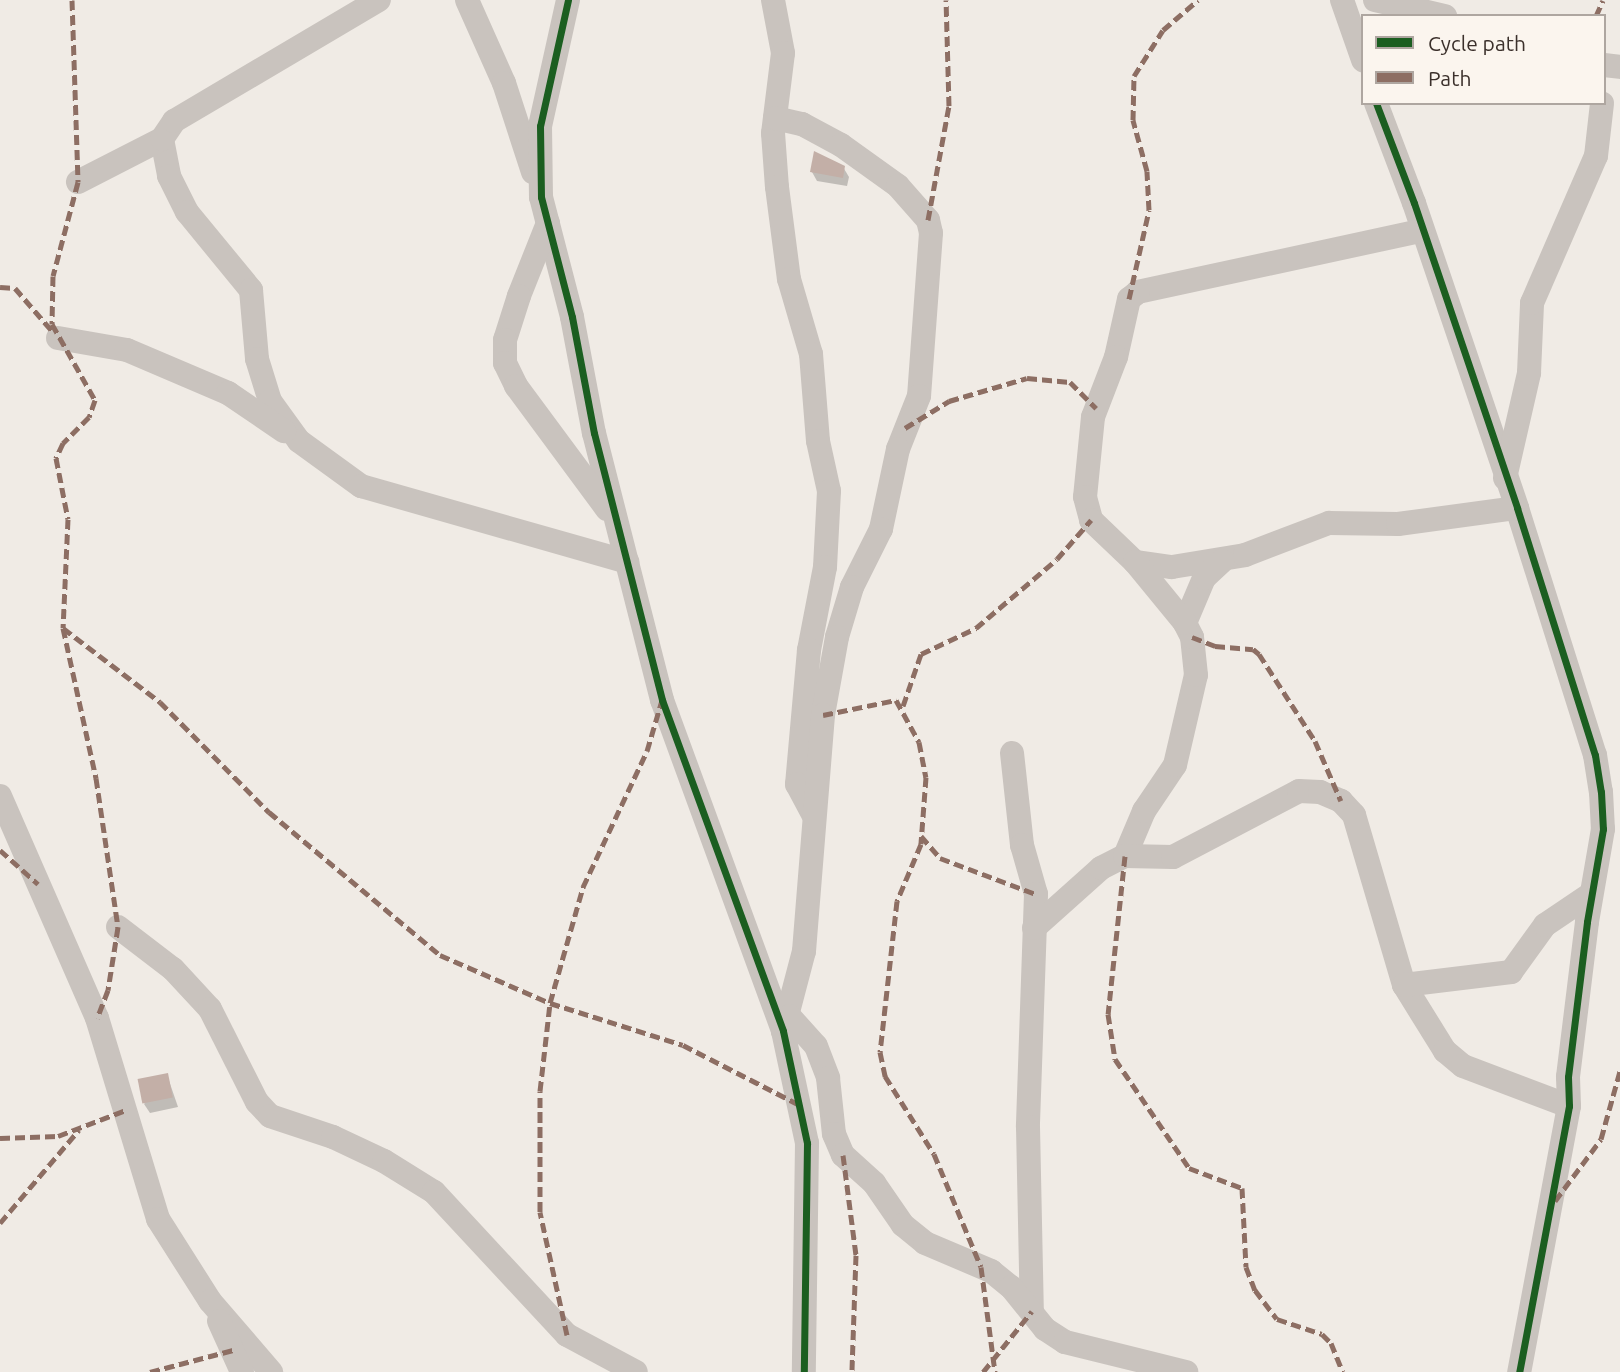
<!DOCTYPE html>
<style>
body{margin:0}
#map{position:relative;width:1620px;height:1372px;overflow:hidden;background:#f0ebe5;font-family:Ubuntu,sans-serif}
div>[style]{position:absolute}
.shadow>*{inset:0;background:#0003}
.building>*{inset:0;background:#c3afa7;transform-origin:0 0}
.street>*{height:24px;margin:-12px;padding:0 12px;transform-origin:12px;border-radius:12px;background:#c9c3be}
.quiet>*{height:5px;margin-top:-2.5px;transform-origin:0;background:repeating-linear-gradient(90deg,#8d6e63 0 10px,transparent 0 15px)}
.cycleway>*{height:7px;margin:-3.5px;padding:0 3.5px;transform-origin:3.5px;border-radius:3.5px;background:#1b5e20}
span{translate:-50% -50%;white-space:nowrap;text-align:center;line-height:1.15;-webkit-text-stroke:7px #fbf5ee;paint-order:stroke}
.legend{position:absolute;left:1361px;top:14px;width:245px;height:91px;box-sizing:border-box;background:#fbf5ee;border:2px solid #aea6a0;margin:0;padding:9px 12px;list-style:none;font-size:21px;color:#3b302b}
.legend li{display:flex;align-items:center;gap:14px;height:35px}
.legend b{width:35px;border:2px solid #aea6a0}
</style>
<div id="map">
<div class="shadow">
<div style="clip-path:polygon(843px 167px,849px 177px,847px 186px,817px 181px,812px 172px)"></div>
<div style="clip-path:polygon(167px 1075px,178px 1107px,150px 1113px,144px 1104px)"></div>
</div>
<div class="building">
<div style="clip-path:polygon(814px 151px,845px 166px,843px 178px,810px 172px)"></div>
<div style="left:168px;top:1073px;width:25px;height:31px;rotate:79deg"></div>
</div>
<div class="street">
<div style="left:467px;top:0;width:91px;rotate:66deg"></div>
<div style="left:504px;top:83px;width:94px;rotate:72deg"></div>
<div style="left:568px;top:0;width:129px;rotate:102.5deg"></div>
<div style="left:540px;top:126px;width:71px;rotate:89.2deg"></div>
<div style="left:541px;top:197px;width:124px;rotate:75.5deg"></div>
<div style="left:572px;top:317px;width:118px;rotate:79.3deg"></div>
<div style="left:594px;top:433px;width:276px;rotate:75.7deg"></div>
<div style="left:662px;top:700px;width:352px;rotate:69.9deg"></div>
<div style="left:783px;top:1031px;width:115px;rotate:77.9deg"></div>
<div style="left:807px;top:1143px;width:229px;rotate:90.8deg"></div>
<div style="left:773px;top:0;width:54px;rotate:79.3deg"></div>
<div style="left:783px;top:53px;width:81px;rotate:97.1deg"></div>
<div style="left:773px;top:133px;width:54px;rotate:85.8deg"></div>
<div style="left:777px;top:187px;width:93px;rotate:82.6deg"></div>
<div style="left:789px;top:279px;width:78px;rotate:73.7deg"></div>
<div style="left:811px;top:354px;width:87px;rotate:85.4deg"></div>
<div style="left:818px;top:441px;width:51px;rotate:77.6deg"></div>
<div style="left:829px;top:491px;width:76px;rotate:93deg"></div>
<div style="left:825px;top:567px;width:85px;rotate:100.9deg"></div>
<div style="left:809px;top:650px;width:135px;rotate:95.1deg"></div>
<div style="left:797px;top:784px;width:34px;rotate:62deg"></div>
<div style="left:1342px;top:0;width:64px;rotate:70.7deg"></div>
<div style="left:1375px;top:0;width:72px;rotate:12.9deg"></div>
<div style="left:1604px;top:65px;width:16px;rotate:7deg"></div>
<div style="left:1376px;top:103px;width:107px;rotate:69.2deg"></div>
<div style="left:1414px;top:203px;width:322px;rotate:71.3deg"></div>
<div style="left:1517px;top:508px;width:259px;rotate:72.5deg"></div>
<div style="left:1595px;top:755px;width:37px;rotate:81deg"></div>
<div style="left:1601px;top:792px;width:37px;rotate:87deg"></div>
<div style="left:1603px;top:829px;width:94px;rotate:99.8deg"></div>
<div style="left:1587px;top:922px;width:156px;rotate:97deg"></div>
<div style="left:1568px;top:1077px;width:29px;rotate:88deg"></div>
<div style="left:1569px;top:1106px;width:271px;rotate:100.6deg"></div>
<div style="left:775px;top:118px;width:28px;rotate:13deg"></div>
<div style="left:802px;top:124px;width:44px;rotate:28.3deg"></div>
<div style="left:841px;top:145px;width:70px;rotate:35.7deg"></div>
<div style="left:898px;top:186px;width:45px;rotate:48.6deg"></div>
<div style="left:928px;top:220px;width:13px;rotate:77deg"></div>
<div style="left:931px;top:233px;width:163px;rotate:94.2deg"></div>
<div style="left:919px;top:396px;width:57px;rotate:111.6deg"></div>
<div style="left:898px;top:449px;width:82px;rotate:102deg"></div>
<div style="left:881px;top:529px;width:65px;rotate:116.6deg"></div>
<div style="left:852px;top:587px;width:52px;rotate:106.7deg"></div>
<div style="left:837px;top:637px;width:79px;rotate:100.2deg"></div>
<div style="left:823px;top:715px;width:237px;rotate:94.6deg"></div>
<div style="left:804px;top:951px;width:83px;rotate:104.7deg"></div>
<div style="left:162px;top:139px;width:38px;rotate:79deg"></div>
<div style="left:169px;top:176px;width:40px;rotate:63.4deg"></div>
<div style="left:187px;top:212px;width:101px;rotate:50.6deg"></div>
<div style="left:251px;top:290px;width:69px;rotate:85deg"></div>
<div style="left:257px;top:359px;width:44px;rotate:72.8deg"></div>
<div style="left:270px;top:401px;width:49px;rotate:54.1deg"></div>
<div style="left:299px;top:441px;width:77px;rotate:36deg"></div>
<div style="left:361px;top:486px;width:277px;rotate:15.9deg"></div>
<div style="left:78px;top:182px;width:94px;rotate:-27.1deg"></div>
<div style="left:162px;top:139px;width:22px;rotate:-56deg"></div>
<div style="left:174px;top:121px;width:238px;rotate:-30.6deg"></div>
<div style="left:548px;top:223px;width:79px;rotate:111.7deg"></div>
<div style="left:519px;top:296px;width:46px;rotate:107.7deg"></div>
<div style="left:505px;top:340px;width:23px;rotate:90deg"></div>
<div style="left:505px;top:363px;width:25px;rotate:64deg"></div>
<div style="left:516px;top:386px;width:153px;rotate:53.5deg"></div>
<div style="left:1420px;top:231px;width:289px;rotate:167.8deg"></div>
<div style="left:1138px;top:292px;width:11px;rotate:142deg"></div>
<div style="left:1129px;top:299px;width:59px;rotate:102.6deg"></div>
<div style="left:1116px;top:357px;width:64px;rotate:111deg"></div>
<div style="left:1093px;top:417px;width:80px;rotate:95.7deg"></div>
<div style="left:1085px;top:497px;width:24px;rotate:75deg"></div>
<div style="left:1091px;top:520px;width:61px;rotate:43.7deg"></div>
<div style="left:1135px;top:562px;width:37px;rotate:8deg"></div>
<div style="left:1172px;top:567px;width:74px;rotate:-9.3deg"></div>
<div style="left:1245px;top:555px;width:90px;rotate:-20.9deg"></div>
<div style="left:1329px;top:523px;width:69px;rotate:0.8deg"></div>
<div style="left:1398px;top:524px;width:120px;rotate:-7.7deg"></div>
<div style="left:58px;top:338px;width:70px;rotate:9.9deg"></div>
<div style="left:127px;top:350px;width:110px;rotate:23.1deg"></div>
<div style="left:228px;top:393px;width:68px;rotate:34.2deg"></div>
<div style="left:1505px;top:478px;width:108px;rotate:-77.1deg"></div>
<div style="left:1529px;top:373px;width:70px;rotate:-87.5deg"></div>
<div style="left:1532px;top:303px;width:160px;rotate:-66.5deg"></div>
<div style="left:1596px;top:156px;width:53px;rotate:-83.5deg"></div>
<div style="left:1185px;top:623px;width:49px;rotate:-67.1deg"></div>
<div style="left:1204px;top:578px;width:25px;rotate:-43deg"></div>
<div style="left:1012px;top:753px;width:93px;rotate:83.8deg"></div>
<div style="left:1022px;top:845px;width:51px;rotate:74.1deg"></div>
<div style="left:1036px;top:894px;width:233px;rotate:92deg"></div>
<div style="left:1028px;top:1127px;width:184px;rotate:88.8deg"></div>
<div style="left:0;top:796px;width:242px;rotate:66.4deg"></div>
<div style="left:97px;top:1018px;width:210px;rotate:73.1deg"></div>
<div style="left:158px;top:1219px;width:97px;rotate:57.6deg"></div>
<div style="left:210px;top:1301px;width:94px;rotate:49.3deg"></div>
<div style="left:1125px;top:856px;width:49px;rotate:-67.1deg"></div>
<div style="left:1144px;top:811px;width:55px;rotate:-56deg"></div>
<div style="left:1175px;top:765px;width:92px;rotate:-76.9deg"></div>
<div style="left:1196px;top:675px;width:38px;rotate:-96deg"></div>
<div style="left:1192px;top:637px;width:16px;rotate:-117deg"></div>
<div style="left:1185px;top:623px;width:79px;rotate:-129.3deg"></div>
<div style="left:118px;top:927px;width:69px;rotate:37.4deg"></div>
<div style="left:173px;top:969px;width:54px;rotate:47.2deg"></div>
<div style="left:210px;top:1009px;width:104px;rotate:63.2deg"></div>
<div style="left:257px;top:1102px;width:19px;rotate:47deg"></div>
<div style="left:270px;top:1116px;width:66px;rotate:18.4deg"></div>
<div style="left:333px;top:1137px;width:56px;rotate:25.2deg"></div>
<div style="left:384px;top:1161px;width:59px;rotate:31.8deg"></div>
<div style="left:434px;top:1192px;width:195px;rotate:47.1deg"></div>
<div style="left:567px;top:1335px;width:78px;rotate:28.2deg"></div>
<div style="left:1034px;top:928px;width:90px;rotate:-41.8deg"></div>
<div style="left:1101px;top:868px;width:27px;rotate:-27deg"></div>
<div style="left:1125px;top:856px;width:48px;rotate:1.2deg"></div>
<div style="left:1173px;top:857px;width:142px;rotate:-27.6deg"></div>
<div style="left:1299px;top:791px;width:21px;rotate:3deg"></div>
<div style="left:1320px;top:792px;width:23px;rotate:23deg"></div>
<div style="left:1341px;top:801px;width:19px;rotate:47deg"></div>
<div style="left:1354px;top:815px;width:177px;rotate:73.6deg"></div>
<div style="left:1404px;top:985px;width:78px;rotate:58.2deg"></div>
<div style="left:1445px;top:1051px;width:23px;rotate:40deg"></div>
<div style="left:1463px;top:1066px;width:113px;rotate:20.7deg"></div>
<div style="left:1404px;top:985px;width:108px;rotate:-6.9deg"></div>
<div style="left:1511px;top:972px;width:58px;rotate:-54.1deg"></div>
<div style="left:1545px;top:925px;width:55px;rotate:-34deg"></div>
<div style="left:789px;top:1016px;width:40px;rotate:48deg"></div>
<div style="left:816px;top:1046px;width:34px;rotate:69deg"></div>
<div style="left:828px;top:1078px;width:56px;rotate:83.9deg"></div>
<div style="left:834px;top:1134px;width:23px;rotate:67deg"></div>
<div style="left:843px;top:1155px;width:42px;rotate:42.1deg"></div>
<div style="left:874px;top:1183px;width:51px;rotate:55.4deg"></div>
<div style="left:903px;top:1225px;width:28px;rotate:39deg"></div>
<div style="left:925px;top:1243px;width:72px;rotate:23deg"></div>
<div style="left:991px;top:1271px;width:26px;rotate:39deg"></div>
<div style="left:1011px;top:1287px;width:54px;rotate:51deg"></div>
<div style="left:1045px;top:1329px;width:24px;rotate:33deg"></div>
<div style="left:1065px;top:1342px;width:125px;rotate:13.9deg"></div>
<div style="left:219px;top:1321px;width:56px;rotate:65.7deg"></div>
</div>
<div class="quiet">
<div style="left:72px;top:0;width:182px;rotate:88.1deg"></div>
<div style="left:78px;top:182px;width:97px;rotate:104.9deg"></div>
<div style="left:53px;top:276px;width:48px;rotate:91.2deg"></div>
<div style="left:52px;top:324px;width:87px;rotate:60.5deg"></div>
<div style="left:95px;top:400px;width:18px;rotate:109deg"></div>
<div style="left:89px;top:417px;width:37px;rotate:135deg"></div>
<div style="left:63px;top:443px;width:17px;rotate:115deg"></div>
<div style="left:56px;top:458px;width:62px;rotate:78.9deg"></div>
<div style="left:68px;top:519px;width:109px;rotate:92.6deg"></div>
<div style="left:63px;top:628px;width:154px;rotate:77.6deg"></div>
<div style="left:96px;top:778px;width:151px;rotate:81.6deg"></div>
<div style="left:118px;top:927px;width:64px;rotate:99deg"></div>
<div style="left:108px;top:990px;width:30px;rotate:111deg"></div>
<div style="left:1596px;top:16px;width:17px;rotate:-66deg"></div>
<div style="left:928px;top:220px;width:116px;rotate:-79.6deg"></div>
<div style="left:949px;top:106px;width:106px;rotate:-91.6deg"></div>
<div style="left:0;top:287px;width:15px;rotate:4deg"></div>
<div style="left:15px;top:288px;width:58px;rotate:49.2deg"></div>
<div style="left:1129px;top:299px;width:91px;rotate:-77.3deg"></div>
<div style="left:1149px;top:210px;width:39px;rotate:-93deg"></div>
<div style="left:1147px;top:171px;width:53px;rotate:-105.4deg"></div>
<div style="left:1133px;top:120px;width:44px;rotate:-88.7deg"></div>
<div style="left:1134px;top:76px;width:54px;rotate:-57.8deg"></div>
<div style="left:1163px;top:30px;width:46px;rotate:-40.6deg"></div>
<div style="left:905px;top:428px;width:52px;rotate:-31.5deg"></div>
<div style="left:949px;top:401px;width:81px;rotate:-16.4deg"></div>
<div style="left:1027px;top:378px;width:43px;rotate:5.3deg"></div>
<div style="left:1070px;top:382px;width:37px;rotate:45deg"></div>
<div style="left:63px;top:628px;width:122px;rotate:37.3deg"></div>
<div style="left:160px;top:702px;width:155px;rotate:45.3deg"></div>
<div style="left:269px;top:812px;width:223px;rotate:39.9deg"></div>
<div style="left:440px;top:955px;width:120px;rotate:23.6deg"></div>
<div style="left:550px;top:1003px;width:139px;rotate:17.5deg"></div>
<div style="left:683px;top:1045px;width:129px;rotate:27.2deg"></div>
<div style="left:1192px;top:637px;width:25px;rotate:21deg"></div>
<div style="left:1215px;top:646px;width:38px;rotate:5deg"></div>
<div style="left:1253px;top:649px;width:8px;rotate:40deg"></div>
<div style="left:1259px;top:654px;width:103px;rotate:57.2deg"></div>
<div style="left:1315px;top:741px;width:65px;rotate:66.6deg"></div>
<div style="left:903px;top:706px;width:55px;rotate:-70.9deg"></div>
<div style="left:921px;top:654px;width:61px;rotate:-25.3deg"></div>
<div style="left:976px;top:628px;width:106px;rotate:-40.4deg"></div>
<div style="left:1057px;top:559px;width:52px;rotate:-48.9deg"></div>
<div style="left:823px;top:715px;width:75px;rotate:-11.6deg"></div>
<div style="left:896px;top:700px;width:48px;rotate:61.3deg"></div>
<div style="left:919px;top:742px;width:36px;rotate:79deg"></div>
<div style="left:926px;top:777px;width:67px;rotate:94.3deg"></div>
<div style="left:921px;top:844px;width:62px;rotate:112.8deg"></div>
<div style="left:897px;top:901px;width:152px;rotate:96.4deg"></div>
<div style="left:880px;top:1052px;width:25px;rotate:78deg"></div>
<div style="left:885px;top:1076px;width:92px;rotate:57.9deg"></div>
<div style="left:934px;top:1154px;width:122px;rotate:67.4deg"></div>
<div style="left:981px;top:1267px;width:106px;rotate:82.4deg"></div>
<div style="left:921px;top:836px;width:29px;rotate:49deg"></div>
<div style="left:940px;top:858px;width:103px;rotate:20.6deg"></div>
<div style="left:0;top:850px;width:51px;rotate:41.8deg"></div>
<div style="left:1125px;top:856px;width:159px;rotate:96.1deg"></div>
<div style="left:1108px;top:1014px;width:46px;rotate:81.2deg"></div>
<div style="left:1115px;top:1059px;width:132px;rotate:55.8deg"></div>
<div style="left:1189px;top:1168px;width:57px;rotate:20.7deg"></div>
<div style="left:1242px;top:1188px;width:79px;rotate:87.1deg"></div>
<div style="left:1246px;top:1267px;width:25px;rotate:69deg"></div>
<div style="left:1255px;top:1290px;width:36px;rotate:53deg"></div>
<div style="left:1277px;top:1319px;width:47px;rotate:18.4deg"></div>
<div style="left:1322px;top:1334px;width:13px;rotate:45deg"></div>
<div style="left:1331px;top:1343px;width:31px;rotate:68deg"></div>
<div style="left:0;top:1138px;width:58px;rotate:-2deg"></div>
<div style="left:58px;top:1136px;width:73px;rotate:-20.9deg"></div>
<div style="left:843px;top:1155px;width:101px;rotate:82.6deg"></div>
<div style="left:856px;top:1255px;width:117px;rotate:92deg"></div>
<div style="left:1555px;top:1201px;width:77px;rotate:-53.4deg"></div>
<div style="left:1601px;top:1139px;width:71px;rotate:-74.4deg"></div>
<div style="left:0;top:1223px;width:122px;rotate:-49.7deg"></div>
<div style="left:567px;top:1335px;width:126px;rotate:-102.4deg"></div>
<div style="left:540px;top:1212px;width:121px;rotate:-90deg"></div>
<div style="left:540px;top:1091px;width:89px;rotate:-83.5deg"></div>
<div style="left:550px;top:1003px;width:121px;rotate:-74.1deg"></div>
<div style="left:583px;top:887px;width:150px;rotate:-64.8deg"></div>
<div style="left:647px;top:751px;width:53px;rotate:-73.6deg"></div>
<div style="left:150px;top:1372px;width:86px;rotate:-14.8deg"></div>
<div style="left:983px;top:1372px;width:78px;rotate:-51.2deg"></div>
</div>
<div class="cycleway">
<div style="left:568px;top:0;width:129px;rotate:102.5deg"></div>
<div style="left:540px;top:126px;width:71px;rotate:89.2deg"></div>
<div style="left:541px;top:197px;width:124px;rotate:75.5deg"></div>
<div style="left:572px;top:317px;width:118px;rotate:79.3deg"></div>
<div style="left:594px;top:433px;width:276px;rotate:75.7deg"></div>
<div style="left:662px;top:700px;width:352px;rotate:69.9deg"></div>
<div style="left:783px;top:1031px;width:115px;rotate:77.9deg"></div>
<div style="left:807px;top:1143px;width:229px;rotate:90.8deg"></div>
<div style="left:1376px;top:103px;width:107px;rotate:69.2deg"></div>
<div style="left:1414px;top:203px;width:322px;rotate:71.3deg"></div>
<div style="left:1517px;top:508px;width:259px;rotate:72.5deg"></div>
<div style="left:1595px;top:755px;width:37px;rotate:81deg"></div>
<div style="left:1601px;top:792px;width:37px;rotate:87deg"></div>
<div style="left:1603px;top:829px;width:94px;rotate:99.8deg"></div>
<div style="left:1587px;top:922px;width:156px;rotate:97deg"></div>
<div style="left:1568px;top:1077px;width:29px;rotate:88deg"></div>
<div style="left:1569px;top:1106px;width:271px;rotate:100.6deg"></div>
</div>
<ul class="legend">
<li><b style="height:9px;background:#1b5e20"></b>Cycle path</li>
<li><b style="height:9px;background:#8d6e63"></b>Path</li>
</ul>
</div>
